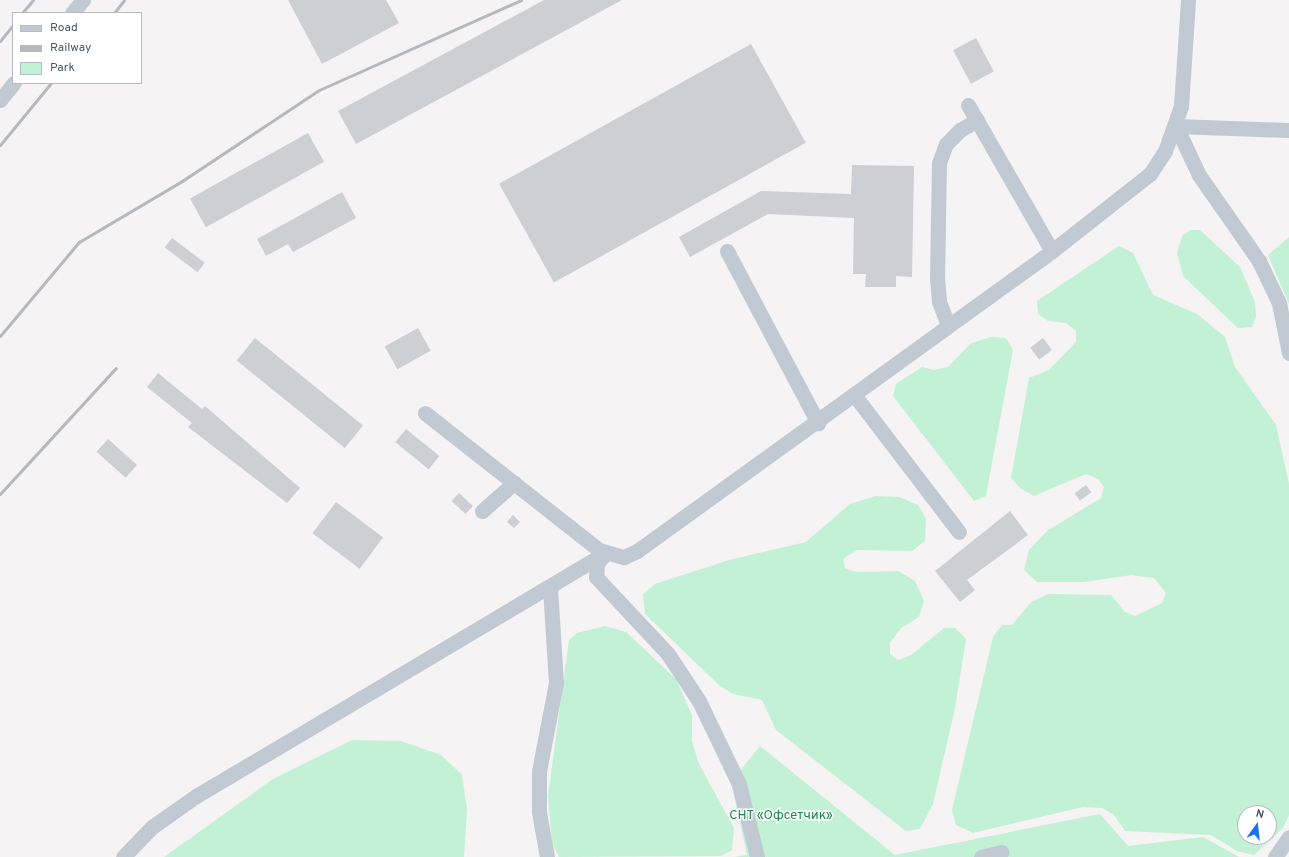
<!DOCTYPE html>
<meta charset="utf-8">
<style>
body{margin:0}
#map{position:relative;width:1289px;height:857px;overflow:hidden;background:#f5f3f3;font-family:Overpass,sans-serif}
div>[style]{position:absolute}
.green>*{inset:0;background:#c3f1d5}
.building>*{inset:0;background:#cdcfd5;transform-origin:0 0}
.minor>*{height:15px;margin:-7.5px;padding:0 7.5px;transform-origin:7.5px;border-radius:7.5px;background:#c1cad2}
.rail>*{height:3px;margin:-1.5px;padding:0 1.5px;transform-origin:1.5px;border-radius:1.5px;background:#b5b8bd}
span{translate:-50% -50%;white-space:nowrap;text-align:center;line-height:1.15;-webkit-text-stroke:3px #fff;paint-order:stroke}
.park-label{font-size:13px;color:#17864f}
.legend{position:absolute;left:12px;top:12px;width:130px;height:72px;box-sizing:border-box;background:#fff;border:1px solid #b7bbc0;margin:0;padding:5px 7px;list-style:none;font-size:12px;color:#4a5661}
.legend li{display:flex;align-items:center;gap:8px;height:20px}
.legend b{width:20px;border:1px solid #b7bbc0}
.north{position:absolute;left:1237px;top:805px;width:40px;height:40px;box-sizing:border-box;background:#fff;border:1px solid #b7bbc0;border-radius:50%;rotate:15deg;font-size:11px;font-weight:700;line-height:16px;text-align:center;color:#4a5661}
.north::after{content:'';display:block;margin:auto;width:14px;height:18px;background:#1a73e8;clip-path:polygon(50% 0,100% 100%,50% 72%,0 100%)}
</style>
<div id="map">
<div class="green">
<div style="clip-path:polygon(1190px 230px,1200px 230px,1240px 267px,1255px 302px,1256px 317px,1252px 327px,1238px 328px,1183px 276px,1177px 253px,1182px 236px)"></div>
<div style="clip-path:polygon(1289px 237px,1289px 304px,1268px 255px)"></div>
<div style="clip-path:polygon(evenodd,1119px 246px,1133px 253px,1153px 295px,1197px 314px,1225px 337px,1235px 367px,1276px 425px,1289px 484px,1289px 815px,1283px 828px,1254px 855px,1237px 851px,1211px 835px,1125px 831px,1114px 815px,1102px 808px,1083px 807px,973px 833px,956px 825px,952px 810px,993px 637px,1002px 625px,1012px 625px,1031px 602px,1048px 594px,1111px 595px,1125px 612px,1135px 616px,1162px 603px,1166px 593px,1154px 578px,1131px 575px,1084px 582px,1037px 582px,1024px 570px,1029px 550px,1048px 530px,1101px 498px,1104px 487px,1098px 479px,1086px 474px,1034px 496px,1020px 488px,1011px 478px,1029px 378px,1049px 370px,1076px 342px,1076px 331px,1066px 323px,1048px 321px,1038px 314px,1037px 301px,1119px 246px,1245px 813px,1269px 813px,1269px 837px,1245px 837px,1245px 813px)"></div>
<div style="clip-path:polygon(991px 337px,1006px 338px,1013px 350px,986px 496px,974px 501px,893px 396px,896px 384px,922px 367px,934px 370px,948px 367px,971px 343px)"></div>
<div style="clip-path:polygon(876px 496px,899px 497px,918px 505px,926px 519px,925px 541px,912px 551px,857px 550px,843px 559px,845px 568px,856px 572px,898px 571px,915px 581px,924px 601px,919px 617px,901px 628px,890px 643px,890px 654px,898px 660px,911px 655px,944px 628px,955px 628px,966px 639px,955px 708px,933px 804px,920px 829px,906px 831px,776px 730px,762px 700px,733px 694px,720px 686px,645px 614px,643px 594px,655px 584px,729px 560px,806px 542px,850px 504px)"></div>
<div style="clip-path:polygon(605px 626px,626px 632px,676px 679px,692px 715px,692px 741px,699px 764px,734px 828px,732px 850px,721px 856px,559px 857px,552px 843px,548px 796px,569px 640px,577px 633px)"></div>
<div style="clip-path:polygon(352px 740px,401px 741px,441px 755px,462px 775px,467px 809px,464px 857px,164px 857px,273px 779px)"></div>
<div style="clip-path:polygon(760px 746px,895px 855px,1100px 814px,1128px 846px,1203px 837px,1239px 857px,734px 857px,747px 855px,731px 782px)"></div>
</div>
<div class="building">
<div style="clip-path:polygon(288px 0,386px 0,399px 23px,322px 64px)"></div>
<div style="clip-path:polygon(544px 0,622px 0,356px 144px,338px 111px)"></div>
<div style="left:976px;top:38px;width:38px;height:26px;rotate:62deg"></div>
<div style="left:751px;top:44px;width:113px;height:288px;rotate:61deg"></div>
<div style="left:308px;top:133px;width:33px;height:135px;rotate:61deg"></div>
<div style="clip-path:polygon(852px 165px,914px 166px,912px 277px,896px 276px,896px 287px,865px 287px,866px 274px,853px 274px,854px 218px,768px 214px,690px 257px,679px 237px,761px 191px,851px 194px)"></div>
<div style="clip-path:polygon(342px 192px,356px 218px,293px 252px,288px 244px,266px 256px,257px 239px)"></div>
<div style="left:172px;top:238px;width:41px;height:12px;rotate:37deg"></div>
<div style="left:418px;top:328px;width:26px;height:38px;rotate:61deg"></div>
<div style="left:255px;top:338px;width:139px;height:29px;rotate:39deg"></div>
<div style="left:1043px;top:338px;width:15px;height:16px;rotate:53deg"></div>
<div style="clip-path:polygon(158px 373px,202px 409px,205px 406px,300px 488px,287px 503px,188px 427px,192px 423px,147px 387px)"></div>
<div style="left:406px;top:429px;width:43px;height:17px;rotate:39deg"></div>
<div style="left:108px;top:439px;width:39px;height:17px;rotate:42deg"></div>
<div style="left:1086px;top:485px;width:9px;height:14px;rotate:54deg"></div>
<div style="left:459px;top:493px;width:19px;height:11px;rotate:43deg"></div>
<div style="left:336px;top:502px;width:59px;height:39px;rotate:37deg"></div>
<div style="clip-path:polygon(1010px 511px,1028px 535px,967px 580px,975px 590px,960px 602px,935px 571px)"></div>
<div style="clip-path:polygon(513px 515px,520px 522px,514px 528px,507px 522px)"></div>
</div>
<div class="minor">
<div style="left:72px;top:13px;width:17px;rotate:-50deg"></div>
<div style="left:0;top:100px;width:22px;rotate:-51deg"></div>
<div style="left:968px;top:105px;width:168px;rotate:60.1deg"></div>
<div style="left:1289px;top:130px;width:113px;rotate:-178deg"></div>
<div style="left:1176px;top:126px;width:54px;rotate:64.9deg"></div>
<div style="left:1199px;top:175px;width:105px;rotate:55.1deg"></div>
<div style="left:1259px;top:261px;width:47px;rotate:64.5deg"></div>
<div style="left:1279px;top:303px;width:51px;rotate:78.7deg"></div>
<div style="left:727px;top:251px;width:195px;rotate:62.1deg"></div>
<div style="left:948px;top:325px;width:26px;rotate:-111deg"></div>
<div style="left:939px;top:301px;width:23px;rotate:-95deg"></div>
<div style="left:937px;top:278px;width:115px;rotate:-89deg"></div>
<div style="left:939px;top:163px;width:20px;rotate:-70deg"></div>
<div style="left:946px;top:144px;width:20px;rotate:-45deg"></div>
<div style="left:960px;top:130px;width:20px;rotate:-30deg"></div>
<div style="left:855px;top:396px;width:171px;rotate:52.6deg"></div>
<div style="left:425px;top:413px;width:221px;rotate:38.2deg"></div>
<div style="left:599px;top:550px;width:26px;rotate:16deg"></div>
<div style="left:624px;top:557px;width:14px;rotate:-25deg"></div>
<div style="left:637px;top:551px;width:512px;rotate:-35.86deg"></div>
<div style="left:1052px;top:251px;width:125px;rotate:-38.2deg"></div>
<div style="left:1150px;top:174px;width:27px;rotate:-57deg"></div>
<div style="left:1165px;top:151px;width:48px;rotate:-70.4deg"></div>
<div style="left:1181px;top:106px;width:106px;rotate:-86.2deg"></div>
<div style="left:482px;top:511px;width:43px;rotate:-41.2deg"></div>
<div style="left:604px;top:555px;width:11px;rotate:128deg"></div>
<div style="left:597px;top:564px;width:13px;rotate:94deg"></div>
<div style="left:596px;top:577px;width:105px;rotate:46.9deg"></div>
<div style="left:668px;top:654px;width:56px;rotate:56.6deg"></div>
<div style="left:699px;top:701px;width:92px;rotate:64.3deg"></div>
<div style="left:739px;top:784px;width:75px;rotate:76.1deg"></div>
<div style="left:123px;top:857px;width:42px;rotate:-46deg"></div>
<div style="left:152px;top:827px;width:54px;rotate:-35.2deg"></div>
<div style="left:196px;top:796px;width:476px;rotate:-30.7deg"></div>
<div style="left:547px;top:857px;width:46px;rotate:-100.1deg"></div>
<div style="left:539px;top:812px;width:41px;rotate:-90deg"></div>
<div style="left:539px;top:771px;width:90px;rotate:-79.1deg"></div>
<div style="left:556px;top:683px;width:96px;rotate:-93.6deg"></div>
<div style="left:981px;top:857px;width:21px;rotate:-14deg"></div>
<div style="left:1275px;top:857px;width:24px;rotate:-55deg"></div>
</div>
<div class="rail">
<div style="left:22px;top:13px;width:17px;rotate:-50deg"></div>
<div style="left:114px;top:13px;width:16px;rotate:-52deg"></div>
<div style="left:0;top:41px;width:21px;rotate:-51deg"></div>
<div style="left:0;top:145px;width:80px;rotate:-50.6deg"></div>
<div style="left:0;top:336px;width:123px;rotate:-50deg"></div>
<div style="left:79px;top:242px;width:120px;rotate:-30.6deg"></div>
<div style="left:182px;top:181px;width:164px;rotate:-33.6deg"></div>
<div style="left:319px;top:90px;width:221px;rotate:-24deg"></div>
<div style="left:0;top:494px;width:171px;rotate:-47.4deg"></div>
</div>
<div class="park-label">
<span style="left:781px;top:816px">СНТ «Офсетчик»</span>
</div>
<ul class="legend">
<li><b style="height:5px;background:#c1cad2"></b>Road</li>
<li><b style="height:5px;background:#b5b8bd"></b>Railway</li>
<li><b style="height:11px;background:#c3f1d5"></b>Park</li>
</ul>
<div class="north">N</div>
</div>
